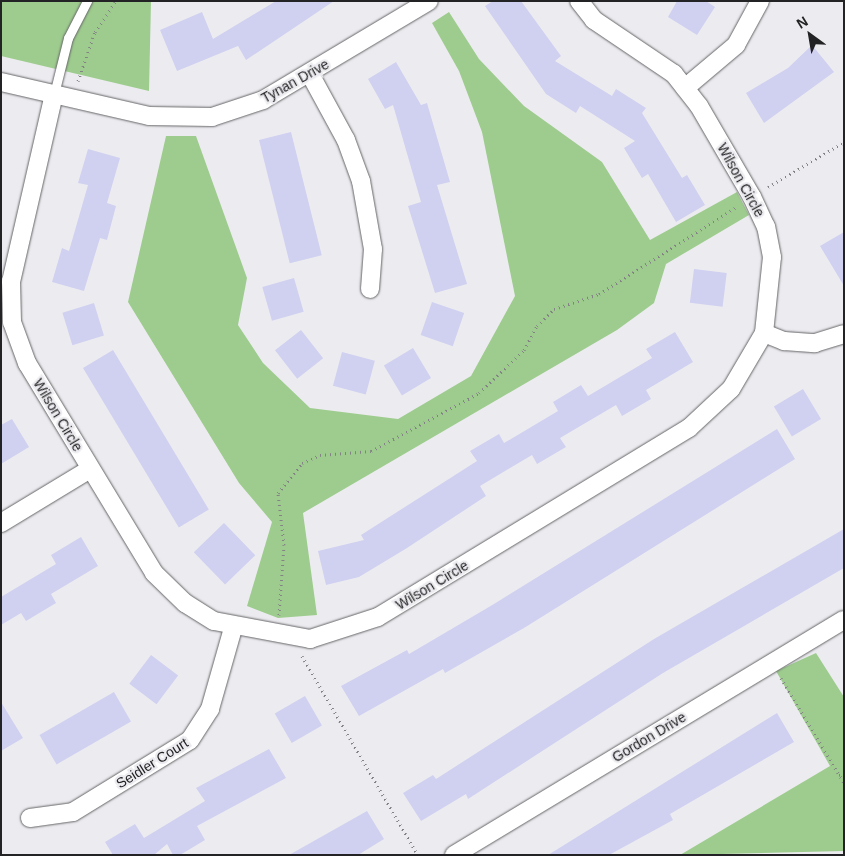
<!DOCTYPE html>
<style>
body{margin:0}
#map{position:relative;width:845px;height:856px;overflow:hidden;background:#ececf0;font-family:Helvetica,sans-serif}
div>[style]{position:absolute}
.green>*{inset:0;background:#9ecc8e}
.building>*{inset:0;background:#d0d0f1;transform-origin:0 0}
.path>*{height:3px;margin-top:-1.5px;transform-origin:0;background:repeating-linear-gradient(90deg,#838386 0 1px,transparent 0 5px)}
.roads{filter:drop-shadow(0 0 1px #656568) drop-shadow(0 0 1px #656568)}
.lane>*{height:9px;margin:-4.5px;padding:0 4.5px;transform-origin:4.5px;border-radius:4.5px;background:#fff}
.street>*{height:18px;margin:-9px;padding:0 9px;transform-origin:9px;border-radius:9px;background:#fff}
span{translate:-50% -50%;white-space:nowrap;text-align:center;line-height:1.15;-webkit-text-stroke:4.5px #ececf0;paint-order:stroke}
.street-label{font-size:14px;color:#232325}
.frame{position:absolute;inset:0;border:2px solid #232325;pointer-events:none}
.north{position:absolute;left:785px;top:10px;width:50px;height:50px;-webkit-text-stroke:4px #ececf0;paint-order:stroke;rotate:328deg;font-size:14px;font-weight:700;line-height:20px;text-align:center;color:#232325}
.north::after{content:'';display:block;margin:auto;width:18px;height:22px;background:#232325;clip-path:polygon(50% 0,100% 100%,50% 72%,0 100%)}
</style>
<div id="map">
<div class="green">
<div style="clip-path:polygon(1px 1px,151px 1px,149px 91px,1px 56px)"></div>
<div style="clip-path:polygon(449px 12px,479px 59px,524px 106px,602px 162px,650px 240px,737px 192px,749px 215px,666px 264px,654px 303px,617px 330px,303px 513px,317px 615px,278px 618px,247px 606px,272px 522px,239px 483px,128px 302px,166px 136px,196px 136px,247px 278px,238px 325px,263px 363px,310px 408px,398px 419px,471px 376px,515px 296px,482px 132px,459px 71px,432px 23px)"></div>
<div style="clip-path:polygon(816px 653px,844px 697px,844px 851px,680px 855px,830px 766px,776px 671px)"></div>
</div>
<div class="building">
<div style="clip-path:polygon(276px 1px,334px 1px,246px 60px,238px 46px,177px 71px,160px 30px,202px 12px,213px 39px)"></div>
<div style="clip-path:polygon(493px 1px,521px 1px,561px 56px,555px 61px,612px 96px,616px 89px,646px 108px,642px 113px,682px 178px,687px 175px,705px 205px,676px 222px,648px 174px,642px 178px,624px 148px,635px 141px,580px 106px,576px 113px,546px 94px,485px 6px)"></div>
<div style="clip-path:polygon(677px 1px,706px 1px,715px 7px,697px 35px,668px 17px)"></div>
<div style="clip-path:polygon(812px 45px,834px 72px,764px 123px,746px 93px,788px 68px)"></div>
<div style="clip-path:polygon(396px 62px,421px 105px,427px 103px,450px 182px,437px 185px,467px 284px,435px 293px,408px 206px,421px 202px,393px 105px,385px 109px,368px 79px)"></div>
<div style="left:291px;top:132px;width:127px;height:33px;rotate:76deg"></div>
<div style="clip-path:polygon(88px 149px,120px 158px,107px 203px,116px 206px,107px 240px,100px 238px,84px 291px,52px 282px,62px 248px,69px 251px,88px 185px,78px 183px)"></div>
<div style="clip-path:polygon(844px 232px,844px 286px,820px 246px)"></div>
<div style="left:694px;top:269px;width:33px;height:34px;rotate:7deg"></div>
<div style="left:294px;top:278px;width:35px;height:33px;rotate:74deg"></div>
<div style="left:432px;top:302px;width:34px;height:35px;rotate:19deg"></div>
<div style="left:94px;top:303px;width:34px;height:33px;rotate:73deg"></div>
<div style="left:301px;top:330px;width:36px;height:33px;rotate:52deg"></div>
<div style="clip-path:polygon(675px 332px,693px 362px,646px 390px,651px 399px,622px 416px,616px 405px,560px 438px,566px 447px,537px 464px,532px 455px,480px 486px,486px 496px,407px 548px,359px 577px,326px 585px,318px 551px,364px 540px,361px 535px,477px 461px,470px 451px,499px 434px,504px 443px,558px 411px,553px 402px,581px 385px,588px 396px,652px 358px,646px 349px)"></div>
<div style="left:413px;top:348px;width:35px;height:34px;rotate:59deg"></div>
<div style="left:113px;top:350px;width:186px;height:35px;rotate:59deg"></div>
<div style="left:342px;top:352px;width:34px;height:35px;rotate:15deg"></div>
<div style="left:803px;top:389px;width:35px;height:34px;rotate:59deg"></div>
<div style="clip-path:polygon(12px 419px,29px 447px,1px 464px,1px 425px)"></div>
<div style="clip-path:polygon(777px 429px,795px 459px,524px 628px,445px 673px,443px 669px,359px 716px,341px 686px,407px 650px,409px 654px,494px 604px)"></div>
<div style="left:224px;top:523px;width:45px;height:42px;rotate:46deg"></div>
<div style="clip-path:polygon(844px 529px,844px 568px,663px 673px,468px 799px,466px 794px,421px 821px,403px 793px,433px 775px,436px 779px,654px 639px)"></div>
<div style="clip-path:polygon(81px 537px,98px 566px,51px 594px,56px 603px,26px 621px,21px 613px,1px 625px,1px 597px,56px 564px,51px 555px)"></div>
<div style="left:151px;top:655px;width:34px;height:36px;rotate:37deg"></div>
<div style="left:114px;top:692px;width:34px;height:86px;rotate:60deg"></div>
<div style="left:305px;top:696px;width:34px;height:35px;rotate:60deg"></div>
<div style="clip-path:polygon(1px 702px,23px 738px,1px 751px)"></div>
<div style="clip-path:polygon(777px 713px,794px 742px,670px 814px,673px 820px,609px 855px,548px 855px)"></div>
<div style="clip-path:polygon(269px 749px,286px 778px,197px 826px,205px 840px,180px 855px,173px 855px,167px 844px,154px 855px,113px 855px,105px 842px,135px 824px,144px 838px,205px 801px,196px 788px)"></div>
<div style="clip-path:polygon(367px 811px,384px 839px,358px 855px,289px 855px)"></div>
</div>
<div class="path">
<div style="left:78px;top:81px;width:52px;rotate:-70.9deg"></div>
<div style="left:95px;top:32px;width:37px;rotate:-56deg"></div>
<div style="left:768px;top:187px;width:88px;rotate:-30.6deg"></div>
<div style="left:279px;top:615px;width:70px;rotate:-85.9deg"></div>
<div style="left:284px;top:545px;width:52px;rotate:-96.6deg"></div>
<div style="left:278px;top:493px;width:38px;rotate:-51deg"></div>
<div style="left:302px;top:463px;width:20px;rotate:-24deg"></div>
<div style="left:320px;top:455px;width:51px;rotate:-4.5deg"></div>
<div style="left:371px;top:451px;width:123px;rotate:-28.2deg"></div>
<div style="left:479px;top:393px;width:62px;rotate:-43.7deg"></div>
<div style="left:524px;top:350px;width:27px;rotate:-62deg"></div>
<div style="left:537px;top:326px;width:24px;rotate:-45deg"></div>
<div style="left:554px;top:309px;width:47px;rotate:-18.4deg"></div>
<div style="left:599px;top:294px;width:162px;rotate:-32.4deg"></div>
<div style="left:302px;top:656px;width:230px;rotate:59.8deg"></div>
<div style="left:781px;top:678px;width:122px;rotate:59deg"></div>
<div style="left:839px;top:775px;width:5px;rotate:-22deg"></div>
</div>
<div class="roads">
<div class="lane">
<div style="left:54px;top:94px;width:58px;rotate:-76deg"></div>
<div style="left:68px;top:38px;width:42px;rotate:-62.8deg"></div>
</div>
<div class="street">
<div style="left:310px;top:74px;width:75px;rotate:61.4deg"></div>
<div style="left:346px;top:140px;width:44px;rotate:69.9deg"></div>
<div style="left:361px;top:181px;width:69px;rotate:80deg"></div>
<div style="left:373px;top:249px;width:40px;rotate:94.3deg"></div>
<div style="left:1px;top:82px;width:152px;rotate:12.9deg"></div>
<div style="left:149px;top:116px;width:63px;rotate:0.9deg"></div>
<div style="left:212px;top:117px;width:54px;rotate:-18.4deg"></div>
<div style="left:263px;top:100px;width:193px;rotate:-30.8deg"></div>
<div style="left:685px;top:88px;width:67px;rotate:-40.1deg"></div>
<div style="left:736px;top:45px;width:50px;rotate:-61.4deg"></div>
<div style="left:54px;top:94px;width:192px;rotate:102.9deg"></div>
<div style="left:11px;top:281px;width:41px;rotate:88.6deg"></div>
<div style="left:12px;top:322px;width:44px;rotate:69.9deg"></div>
<div style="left:27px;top:363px;width:245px;rotate:58.8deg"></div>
<div style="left:154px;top:573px;width:43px;rotate:44.1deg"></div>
<div style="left:185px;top:603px;width:34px;rotate:32deg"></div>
<div style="left:214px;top:621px;width:98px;rotate:10.6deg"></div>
<div style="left:310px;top:639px;width:71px;rotate:-17.9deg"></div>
<div style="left:378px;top:617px;width:364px;rotate:-31.3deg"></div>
<div style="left:689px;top:428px;width:57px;rotate:-42.9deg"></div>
<div style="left:731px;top:389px;width:65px;rotate:-59.5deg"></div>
<div style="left:764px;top:333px;width:76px;rotate:-84deg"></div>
<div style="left:772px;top:257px;width:31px;rotate:-101deg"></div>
<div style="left:766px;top:227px;width:33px;rotate:-115deg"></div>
<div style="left:752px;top:197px;width:105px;rotate:-120.2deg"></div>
<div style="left:699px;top:106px;width:41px;rotate:-128deg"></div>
<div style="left:674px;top:74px;width:97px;rotate:-146deg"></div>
<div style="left:594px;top:20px;width:24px;rotate:-128deg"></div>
<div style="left:764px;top:333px;width:22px;rotate:22deg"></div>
<div style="left:784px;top:341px;width:31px;rotate:4deg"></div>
<div style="left:815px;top:343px;width:30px;rotate:-17deg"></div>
<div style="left:1px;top:523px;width:104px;rotate:-31.2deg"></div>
<div style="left:30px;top:818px;width:43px;rotate:-7.9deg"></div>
<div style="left:73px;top:812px;width:137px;rotate:-31.6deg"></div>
<div style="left:190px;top:740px;width:37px;rotate:-57deg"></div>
<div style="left:210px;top:709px;width:84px;rotate:-74.1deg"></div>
<div style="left:454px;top:855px;width:455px;rotate:-31.1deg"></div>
</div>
</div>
<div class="street-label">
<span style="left:295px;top:81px;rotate:-29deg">Tynan Drive</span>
<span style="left:741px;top:180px;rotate:61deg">Wilson Circle</span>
<span style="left:58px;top:415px;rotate:59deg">Wilson Circle</span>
<span style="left:432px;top:585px;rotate:-31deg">Wilson Circle</span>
<span style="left:649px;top:737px;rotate:-31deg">Gordon Drive</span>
<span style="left:152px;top:763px;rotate:-32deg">Seidler Court</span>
</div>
<div class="frame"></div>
<div class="north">N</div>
</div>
